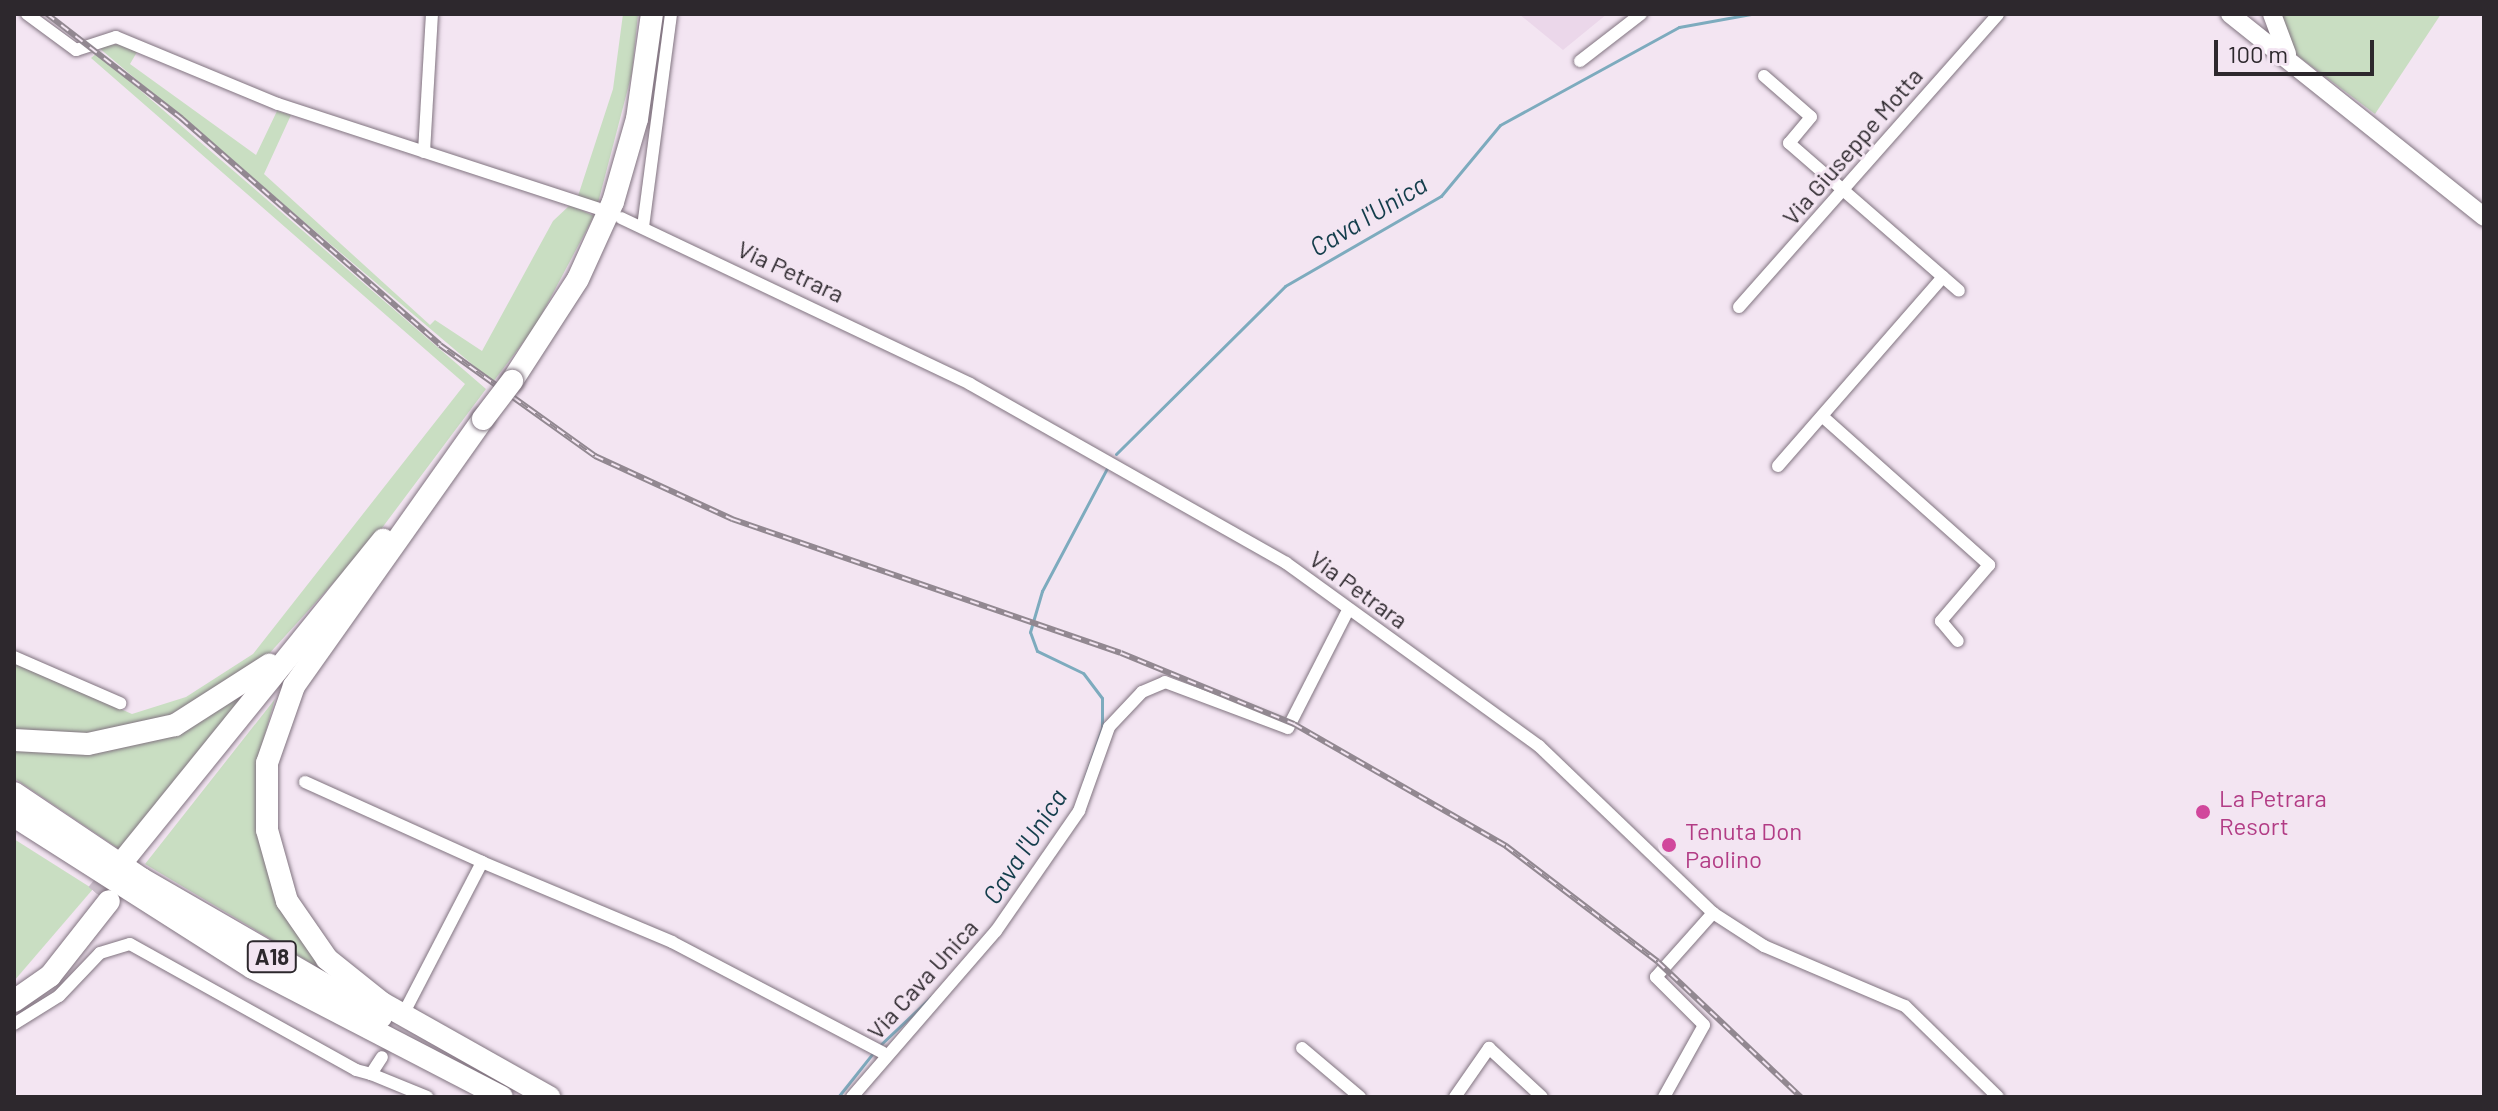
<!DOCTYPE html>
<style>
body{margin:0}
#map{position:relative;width:2498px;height:1111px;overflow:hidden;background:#f3e5f2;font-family:Barlow,sans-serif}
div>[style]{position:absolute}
.built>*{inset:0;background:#ebd7ea}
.green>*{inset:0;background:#c9dec2}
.stream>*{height:3px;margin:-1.5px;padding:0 1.5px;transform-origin:1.5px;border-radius:1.5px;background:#7dabbe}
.highway-tunnel>*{height:22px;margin-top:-11px;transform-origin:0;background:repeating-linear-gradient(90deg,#cbbfcb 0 22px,transparent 0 33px)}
.roads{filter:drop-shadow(0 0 2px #817480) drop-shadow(0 0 2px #817480)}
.street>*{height:12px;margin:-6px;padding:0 6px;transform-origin:6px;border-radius:6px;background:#fff}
.primary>*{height:18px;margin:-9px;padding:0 9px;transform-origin:9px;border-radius:9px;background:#fff}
.highway>*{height:22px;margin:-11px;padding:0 11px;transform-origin:11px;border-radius:11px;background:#fff}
.rail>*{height:6px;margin-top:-3px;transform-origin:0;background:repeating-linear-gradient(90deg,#f3e5f2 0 9px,#928891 0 18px);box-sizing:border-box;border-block:2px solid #928891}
.bridges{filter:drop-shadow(0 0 2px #817480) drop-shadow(0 0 2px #817480)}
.highway-bridge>*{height:22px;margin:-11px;padding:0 11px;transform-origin:11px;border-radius:11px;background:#fff}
.dots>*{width:22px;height:22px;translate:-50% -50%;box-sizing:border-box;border:4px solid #f3e5f2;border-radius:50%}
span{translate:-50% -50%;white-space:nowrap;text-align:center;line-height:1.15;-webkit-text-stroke:6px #f3e5f2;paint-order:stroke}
.shield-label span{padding:2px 6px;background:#f3e5f2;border:2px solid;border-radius:6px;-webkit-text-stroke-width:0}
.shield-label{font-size:22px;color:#2d282d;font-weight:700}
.street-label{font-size:24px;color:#2d282d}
.hotel-label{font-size:24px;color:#b23c85}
.left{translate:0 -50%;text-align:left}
.water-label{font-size:26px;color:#133d4b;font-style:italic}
.frame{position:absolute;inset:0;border:16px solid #2d282d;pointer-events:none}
.scale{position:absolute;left:2214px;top:40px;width:160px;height:36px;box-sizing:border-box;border:4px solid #2d282d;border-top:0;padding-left:10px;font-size:24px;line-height:28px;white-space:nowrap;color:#2d282d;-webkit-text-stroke:6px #f3e5f2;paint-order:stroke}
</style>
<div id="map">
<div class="built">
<div style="clip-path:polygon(1519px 14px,1607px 14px,1563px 50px)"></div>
</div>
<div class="green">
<div style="clip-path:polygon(623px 14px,638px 14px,632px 73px,598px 203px,578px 196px,613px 89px)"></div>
<div style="clip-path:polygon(2279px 14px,2441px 14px,2375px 114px,2290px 50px)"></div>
<div style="clip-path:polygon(119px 44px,137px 52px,130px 64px,256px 155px,277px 111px,291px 115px,264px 174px,430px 325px,435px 320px,482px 351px,553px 221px,570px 205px,594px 216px,535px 327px,493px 382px,98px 47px)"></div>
<div style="clip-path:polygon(97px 53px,486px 389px,376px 536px,267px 656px,169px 718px,95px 737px,14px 732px,14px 662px,132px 714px,186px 697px,253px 654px,465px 384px,91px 58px)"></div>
<div style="clip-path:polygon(255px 681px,122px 851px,14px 778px,14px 744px,91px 748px)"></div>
<div style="clip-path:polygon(275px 699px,259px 755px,258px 833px,339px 980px,145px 864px)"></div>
<div style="clip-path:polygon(14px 839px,93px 889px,14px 981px)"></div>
</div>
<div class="stream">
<div style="left:1116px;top:454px;width:238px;rotate:-44.8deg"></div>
<div style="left:1285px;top:286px;width:180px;rotate:-30deg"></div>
<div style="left:1441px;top:196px;width:92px;rotate:-50.3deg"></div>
<div style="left:1500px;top:125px;width:204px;rotate:-28.7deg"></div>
<div style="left:1679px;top:27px;width:73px;rotate:-10.2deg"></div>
<div style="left:1084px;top:781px;width:56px;rotate:-71.2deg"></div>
<div style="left:1102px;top:728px;width:30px;rotate:-90deg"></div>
<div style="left:1102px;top:698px;width:31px;rotate:-127deg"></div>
<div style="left:1083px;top:673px;width:51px;rotate:-154.4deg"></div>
<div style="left:1037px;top:651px;width:20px;rotate:-110deg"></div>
<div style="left:1030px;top:632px;width:43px;rotate:-73.7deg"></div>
<div style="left:1042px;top:591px;width:139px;rotate:-62.1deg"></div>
<div style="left:878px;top:1047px;width:73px;rotate:-43.3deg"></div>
<div style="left:838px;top:1097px;width:56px;rotate:-51.5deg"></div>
</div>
<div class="highway-tunnel">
<div style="left:97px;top:894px;width:40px;rotate:-51deg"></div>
</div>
<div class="roads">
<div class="street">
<div style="left:27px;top:14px;width:61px;rotate:36.3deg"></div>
<div style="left:76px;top:50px;width:42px;rotate:-18deg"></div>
<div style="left:116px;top:37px;width:175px;rotate:22.5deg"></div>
<div style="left:278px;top:104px;width:336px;rotate:18.1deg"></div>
<div style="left:1580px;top:61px;width:77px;rotate:-37.6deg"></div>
<div style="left:1764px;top:76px;width:62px;rotate:41.1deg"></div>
<div style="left:1811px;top:117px;width:34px;rotate:130deg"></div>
<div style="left:1789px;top:143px;width:225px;rotate:41deg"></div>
<div style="left:424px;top:152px;width:138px;rotate:-86.7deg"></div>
<div style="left:621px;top:218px;width:386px;rotate:25.4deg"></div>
<div style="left:970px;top:384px;width:363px;rotate:29.5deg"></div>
<div style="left:1286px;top:563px;width:312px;rotate:35.9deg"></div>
<div style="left:1539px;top:746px;width:241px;rotate:43.8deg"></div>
<div style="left:1713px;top:913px;width:61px;rotate:32.9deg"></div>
<div style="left:1764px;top:946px;width:153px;rotate:23.1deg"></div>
<div style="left:1905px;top:1006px;width:130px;rotate:44.4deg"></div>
<div style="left:643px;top:227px;width:215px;rotate:-82.5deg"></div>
<div style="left:1739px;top:307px;width:391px;rotate:-48.5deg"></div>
<div style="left:1822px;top:416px;width:224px;rotate:41.7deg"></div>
<div style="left:1989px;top:565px;width:74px;rotate:130.6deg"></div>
<div style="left:1941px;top:621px;width:26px;rotate:50deg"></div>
<div style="left:1778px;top:466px;width:251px;rotate:-48.9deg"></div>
<div style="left:14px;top:657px;width:116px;rotate:23.5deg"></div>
<div style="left:305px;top:782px;width:194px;rotate:24.3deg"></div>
<div style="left:408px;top:1005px;width:161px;rotate:-62.6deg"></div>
<div style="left:482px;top:862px;width:206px;rotate:22.8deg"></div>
<div style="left:672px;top:942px;width:238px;rotate:27.7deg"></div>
<div style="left:14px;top:1024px;width:53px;rotate:-31.9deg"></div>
<div style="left:59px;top:996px;width:59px;rotate:-46.4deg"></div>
<div style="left:100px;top:953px;width:31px;rotate:-17deg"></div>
<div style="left:130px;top:944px;width:259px;rotate:29.1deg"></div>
<div style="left:356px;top:1070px;width:16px;rotate:15deg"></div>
<div style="left:371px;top:1074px;width:20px;rotate:-57deg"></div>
<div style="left:1302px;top:1048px;width:76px;rotate:40.2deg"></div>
<div style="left:371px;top:1074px;width:61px;rotate:22.3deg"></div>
<div style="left:852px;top:1097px;width:220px;rotate:-49.1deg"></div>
<div style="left:996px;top:931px;width:146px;rotate:-55.3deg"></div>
<div style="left:1079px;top:811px;width:89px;rotate:-70.3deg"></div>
<div style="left:1109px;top:727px;width:48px;rotate:-46.7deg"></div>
<div style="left:1142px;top:692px;width:25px;rotate:-23deg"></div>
<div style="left:1165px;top:682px;width:131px;rotate:20.5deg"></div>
<div style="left:1288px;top:728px;width:132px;rotate:-63deg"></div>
<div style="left:1455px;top:1097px;width:60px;rotate:-55.2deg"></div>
<div style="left:1489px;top:1048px;width:72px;rotate:42.8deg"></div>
<div style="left:1664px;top:1097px;width:82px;rotate:-60.9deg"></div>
<div style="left:1704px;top:1025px;width:68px;rotate:-135deg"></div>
<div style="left:1656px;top:977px;width:86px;rotate:-48.3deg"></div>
</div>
<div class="primary">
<div style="left:2230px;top:14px;width:325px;rotate:38.6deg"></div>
<div style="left:2272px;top:14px;width:43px;rotate:69.4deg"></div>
</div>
<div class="highway">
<div style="left:512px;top:381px;width:121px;rotate:-57.1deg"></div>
<div style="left:578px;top:279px;width:85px;rotate:-65.6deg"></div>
<div style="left:613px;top:202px;width:86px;rotate:-73.9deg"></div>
<div style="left:637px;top:119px;width:106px;rotate:-81.9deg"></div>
<div style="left:483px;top:419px;width:327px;rotate:125.3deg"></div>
<div style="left:294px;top:686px;width:82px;rotate:109.3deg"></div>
<div style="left:267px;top:763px;width:67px;rotate:90deg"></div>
<div style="left:267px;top:830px;width:74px;rotate:74.3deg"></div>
<div style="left:287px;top:901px;width:70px;rotate:55.4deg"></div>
<div style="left:327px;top:959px;width:70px;rotate:38.7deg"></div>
<div style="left:382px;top:1003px;width:192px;rotate:29.4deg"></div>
<div style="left:14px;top:740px;width:74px;rotate:3.1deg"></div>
<div style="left:88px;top:744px;width:89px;rotate:-12.3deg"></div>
<div style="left:175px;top:725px;width:112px;rotate:-32.6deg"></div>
<div style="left:14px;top:793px;width:154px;rotate:33.9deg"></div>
<div style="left:142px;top:879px;width:276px;rotate:30deg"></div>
<div style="left:14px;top:816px;width:283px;rotate:32.5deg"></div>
<div style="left:253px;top:968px;width:280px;rotate:27.4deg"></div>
<div style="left:127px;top:856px;width:407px;rotate:-51deg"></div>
<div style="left:14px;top:1001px;width:44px;rotate:-34.8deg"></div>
<div style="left:50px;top:976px;width:95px;rotate:-51.8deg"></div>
</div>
</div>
<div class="rail">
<div style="left:47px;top:14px;width:170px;rotate:37.8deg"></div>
<div style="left:181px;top:118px;width:344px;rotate:41.2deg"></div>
<div style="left:440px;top:345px;width:191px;rotate:35.6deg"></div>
<div style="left:595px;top:456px;width:151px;rotate:24.7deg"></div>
<div style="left:732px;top:519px;width:411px;rotate:19deg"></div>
<div style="left:1121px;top:653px;width:187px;rotate:22.3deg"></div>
<div style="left:1294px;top:724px;width:245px;rotate:29.9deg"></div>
<div style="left:1506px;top:846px;width:191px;rotate:37.3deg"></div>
<div style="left:1658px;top:962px;width:197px;rotate:43.4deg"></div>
</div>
<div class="bridges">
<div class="highway-bridge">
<div style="left:483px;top:419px;width:48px;rotate:-52.7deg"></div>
</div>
</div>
<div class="dots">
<div style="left:2203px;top:812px;background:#d1479c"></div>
<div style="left:1669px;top:845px;background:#d1479c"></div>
</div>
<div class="shield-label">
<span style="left:272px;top:957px">A18</span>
</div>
<div class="street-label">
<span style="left:1852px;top:146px;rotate:-49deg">Via Giuseppe Motta</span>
<span style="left:791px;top:271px;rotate:25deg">Via Petrara</span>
<span style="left:1359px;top:589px;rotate:36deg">Via Petrara</span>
<span style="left:922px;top:979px;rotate:-48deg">Via Cava Unica</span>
</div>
<div class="hotel-label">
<span class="left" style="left:2219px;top:812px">La Petrara<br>Resort</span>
<span class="left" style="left:1685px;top:845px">Tenuta Don<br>Paolino</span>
</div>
<div class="water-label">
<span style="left:1368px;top:215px;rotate:-31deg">Cava l'Unica</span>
<span style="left:1024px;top:846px;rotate:-57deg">Cava l'Unica</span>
</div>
<div class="frame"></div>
<div class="scale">100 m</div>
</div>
